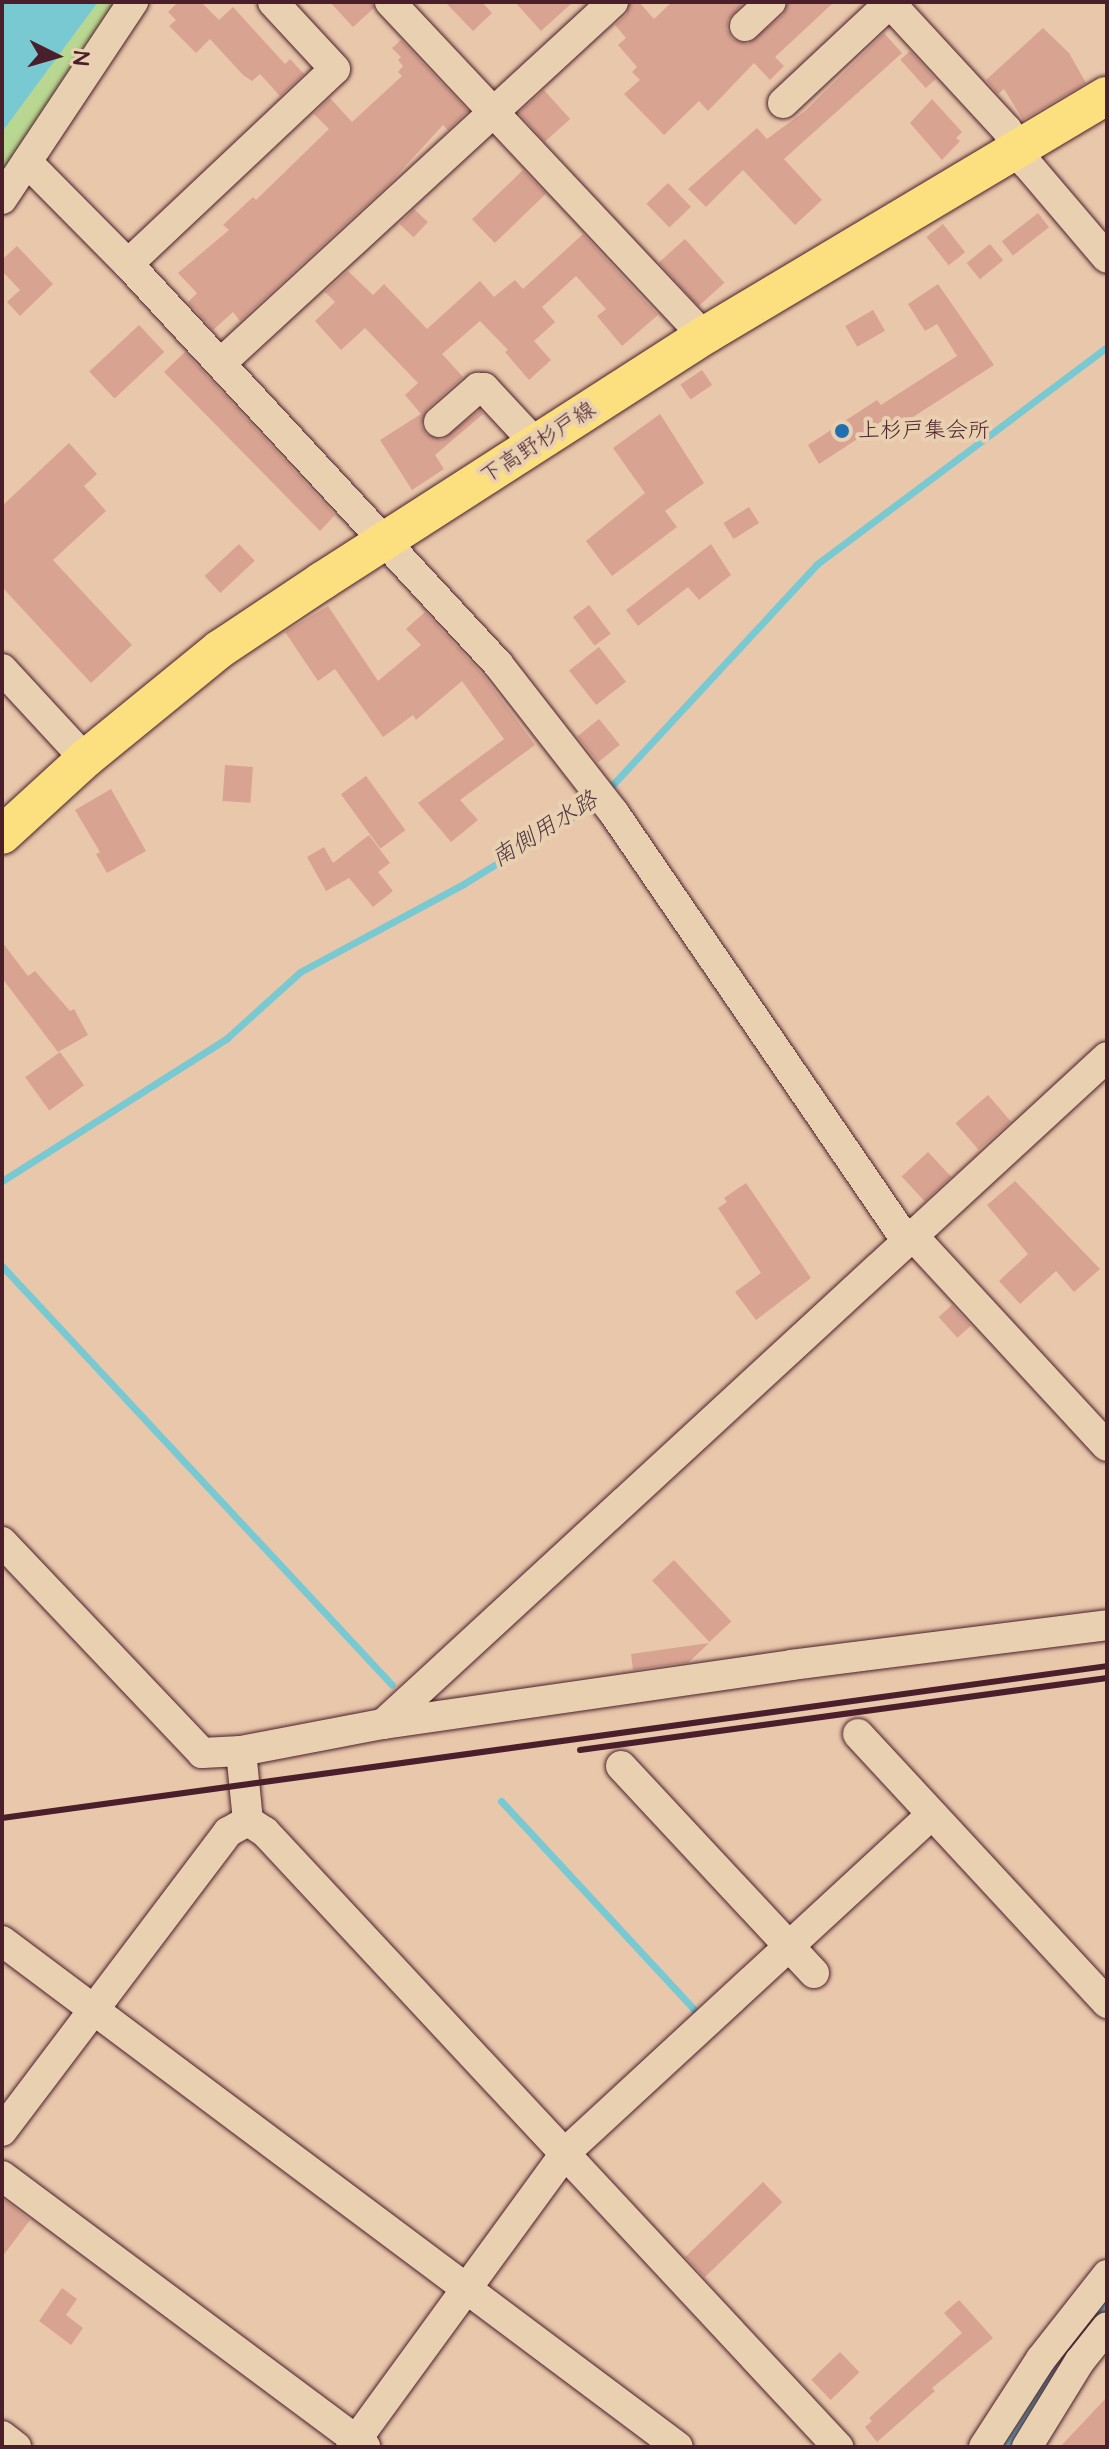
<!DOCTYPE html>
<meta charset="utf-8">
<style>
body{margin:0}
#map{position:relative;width:1109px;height:2449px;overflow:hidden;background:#e9c7ab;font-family:"Architects Daughter","Klee One",sans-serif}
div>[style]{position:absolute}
.green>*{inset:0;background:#b8d790}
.water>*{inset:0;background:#78c9d2}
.stream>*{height:7px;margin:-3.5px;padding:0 3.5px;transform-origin:3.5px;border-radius:3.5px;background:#78c9d2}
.river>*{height:42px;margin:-21px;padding:0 21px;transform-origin:21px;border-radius:21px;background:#78c9d2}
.building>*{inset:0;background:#d9a392;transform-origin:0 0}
.roads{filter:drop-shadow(0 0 2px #4a1f2b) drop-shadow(0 0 2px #4a1f2b)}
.minor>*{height:30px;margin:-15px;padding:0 15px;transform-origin:15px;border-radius:15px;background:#e9d0b1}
.major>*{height:38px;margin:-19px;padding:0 19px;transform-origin:19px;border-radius:19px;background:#fce080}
.rail>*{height:6px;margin:-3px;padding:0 3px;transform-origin:3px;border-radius:3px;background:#4a1f2b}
.dots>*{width:22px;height:22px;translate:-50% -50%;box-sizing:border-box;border:4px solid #e9d0b1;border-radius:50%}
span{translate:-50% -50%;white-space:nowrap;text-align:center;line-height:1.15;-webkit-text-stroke:8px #e9d0b1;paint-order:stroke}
.poi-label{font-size:22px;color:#4a1f2b}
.left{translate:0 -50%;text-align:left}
.street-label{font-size:22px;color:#4a1f2b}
.water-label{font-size:24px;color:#513844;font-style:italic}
.frame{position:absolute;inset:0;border:4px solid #4a1f2b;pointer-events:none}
.north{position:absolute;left:16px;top:16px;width:80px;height:80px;-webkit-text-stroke:6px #e9d0b1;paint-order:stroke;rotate:95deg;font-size:22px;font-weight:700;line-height:32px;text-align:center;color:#4a1f2b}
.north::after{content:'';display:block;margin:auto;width:28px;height:36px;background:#4a1f2b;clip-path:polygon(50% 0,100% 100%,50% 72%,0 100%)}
</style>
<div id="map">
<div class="green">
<div style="clip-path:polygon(98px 2px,123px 2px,2px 185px,2px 132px)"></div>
</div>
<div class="water">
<div style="clip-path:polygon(2px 2px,98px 2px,2px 132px)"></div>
</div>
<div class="stream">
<div style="left:605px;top:793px;width:312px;rotate:-47.2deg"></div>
<div style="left:817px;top:564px;width:362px;rotate:-36.8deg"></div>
<div style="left:2px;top:1181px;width:267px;rotate:-32.4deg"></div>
<div style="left:227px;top:1038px;width:98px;rotate:-42.1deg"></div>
<div style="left:300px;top:972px;width:187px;rotate:-28.3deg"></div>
<div style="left:465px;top:883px;width:155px;rotate:-31.5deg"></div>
<div style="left:2px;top:1266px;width:572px;rotate:47.05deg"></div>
<div style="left:501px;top:1801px;width:293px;rotate:47.2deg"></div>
</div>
<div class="river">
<div style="left:1004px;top:2447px;width:96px;rotate:-57.8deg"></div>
<div style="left:1055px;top:2366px;width:82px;rotate:-50.9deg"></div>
</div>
<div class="building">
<div style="clip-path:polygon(178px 2px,201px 2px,219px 20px,233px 7px,285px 64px,290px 59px,304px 74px,280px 96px,260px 74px,252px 81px,243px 75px,210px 39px,196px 53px,169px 26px,176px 20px,168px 12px)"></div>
<div style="clip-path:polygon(330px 2px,372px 2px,374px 8px,353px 27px)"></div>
<div style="clip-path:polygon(445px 2px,482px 2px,492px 13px,473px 31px)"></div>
<div style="clip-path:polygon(515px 2px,573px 2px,541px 31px)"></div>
<div style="clip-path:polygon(630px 2px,639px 2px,654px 19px,672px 2px,744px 2px,728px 20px,727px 29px,732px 39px,748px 44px,783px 15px,788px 2px,834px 2px,775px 57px,784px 66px,770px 80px,754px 63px,708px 111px,699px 101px,664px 135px,624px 94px,640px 80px,632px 72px,637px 67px,618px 45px,626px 38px,615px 25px,626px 15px)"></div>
<div style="clip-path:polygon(1043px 28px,1069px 53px,1086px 83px,1023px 120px,1004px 89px,998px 94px,986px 80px)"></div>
<div style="clip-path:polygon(884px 33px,902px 53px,784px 159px,822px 200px,795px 225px,743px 170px,706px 207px,688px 189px,757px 128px,767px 139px,805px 111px)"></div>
<div style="clip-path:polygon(401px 40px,468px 111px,448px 130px,443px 125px,389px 184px,240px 321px,233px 312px,213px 330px,188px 302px,197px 293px,178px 273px,229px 230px,223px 225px,253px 197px,256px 200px,329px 129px,314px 114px,330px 98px,352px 122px,402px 76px,398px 72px,403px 66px,398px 60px,401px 57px,392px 48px)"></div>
<div style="left:910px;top:51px;width:38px;height:13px;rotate:48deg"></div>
<div style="left:544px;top:90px;width:39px;height:34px;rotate:48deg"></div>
<div style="clip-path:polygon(932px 99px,962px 132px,956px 138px,960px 141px,942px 160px,910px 123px)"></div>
<div style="left:523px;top:170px;width:33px;height:71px;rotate:46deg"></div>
<div style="left:668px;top:183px;width:33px;height:30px;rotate:46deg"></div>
<div style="left:414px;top:209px;width:19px;height:21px;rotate:43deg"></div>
<div style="left:1038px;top:213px;width:18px;height:46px;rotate:52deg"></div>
<div style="left:943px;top:224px;width:36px;height:21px;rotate:52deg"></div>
<div style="clip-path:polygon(583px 234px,658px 315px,622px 346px,597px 316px,606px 309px,576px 276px,542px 307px,555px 322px,534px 341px,551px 360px,529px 380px,505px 352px,508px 350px,480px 321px,442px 354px,463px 377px,427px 409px,421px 425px,426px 434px,442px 440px,480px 410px,483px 414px,435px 455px,444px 469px,412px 490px,380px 440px,421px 414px,405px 395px,418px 383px,365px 328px,341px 350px,315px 321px,335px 302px,325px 292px,348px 271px,373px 295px,384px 284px,427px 329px,480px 281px,494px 297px,515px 280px,523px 289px)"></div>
<div style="left:685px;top:239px;width:59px;height:35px;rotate:48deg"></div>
<div style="left:990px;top:244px;width:21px;height:30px;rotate:51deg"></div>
<div style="clip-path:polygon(17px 246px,53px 284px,20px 316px,7px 302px,20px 290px,2px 271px,2px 260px)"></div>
<div style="clip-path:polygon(938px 284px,994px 365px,888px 433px,882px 423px,819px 464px,808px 445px,877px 400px,881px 405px,957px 356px,937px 324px,925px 331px,908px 304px)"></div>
<div style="left:873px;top:310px;width:24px;height:32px;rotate:60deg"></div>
<div style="left:139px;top:325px;width:37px;height:68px;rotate:47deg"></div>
<div style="clip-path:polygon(185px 352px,335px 515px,320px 531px,164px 372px)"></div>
<div style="left:702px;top:370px;width:18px;height:26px;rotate:56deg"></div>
<div style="clip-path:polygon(660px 414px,704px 483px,665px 511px,677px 527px,612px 576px,586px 541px,645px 493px,613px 448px)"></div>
<div style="clip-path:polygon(69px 443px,97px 474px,84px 486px,106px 511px,53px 560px,132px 645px,91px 683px,2px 587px,2px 506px)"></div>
<div style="left:749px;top:507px;width:19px;height:30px;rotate:58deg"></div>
<div style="left:239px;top:544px;width:23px;height:47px;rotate:47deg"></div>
<div style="clip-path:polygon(711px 544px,731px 575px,699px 600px,688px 587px,638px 626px,626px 610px)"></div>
<div style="left:589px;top:605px;width:36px;height:20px;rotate:53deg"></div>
<div style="clip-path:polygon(328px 606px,378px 681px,421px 645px,406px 629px,425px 612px,484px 676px,535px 745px,460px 800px,478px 820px,451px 842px,418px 803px,504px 739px,462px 681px,416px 720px,413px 715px,383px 737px,335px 669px,318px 681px,285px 632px)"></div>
<div style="left:599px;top:647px;width:44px;height:38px;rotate:52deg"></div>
<div style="left:599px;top:719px;width:33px;height:28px;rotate:51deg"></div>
<div style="left:225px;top:765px;width:28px;height:36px;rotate:4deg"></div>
<div style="left:366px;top:776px;width:67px;height:31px;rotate:54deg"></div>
<div style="clip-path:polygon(111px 789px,146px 851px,107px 873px,96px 854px,100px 852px,75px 810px)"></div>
<div style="clip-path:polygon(369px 835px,390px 863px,378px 872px,393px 891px,373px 907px,349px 878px,326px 891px,307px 857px,324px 847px,333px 863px)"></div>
<div style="clip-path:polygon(2px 942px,28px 976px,35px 971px,70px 1011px,74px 1009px,88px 1035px,58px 1052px,2px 978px)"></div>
<div style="left:60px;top:1052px;width:41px;height:43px;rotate:54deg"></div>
<div style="left:988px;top:1095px;width:35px;height:43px;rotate:49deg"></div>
<div style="left:928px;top:1152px;width:34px;height:36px;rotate:47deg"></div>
<div style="clip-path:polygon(1015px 1181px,1100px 1269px,1074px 1292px,1056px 1271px,1020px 1304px,999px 1281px,1028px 1254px,987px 1205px)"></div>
<div style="clip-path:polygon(746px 1183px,811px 1278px,756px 1320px,735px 1292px,761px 1273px,718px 1208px,727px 1202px,724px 1198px)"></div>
<div style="left:952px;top:1305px;width:28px;height:18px;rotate:48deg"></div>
<div style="left:674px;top:1560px;width:84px;height:30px;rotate:47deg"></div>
<div style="clip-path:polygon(709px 1643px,689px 1662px,633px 1670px,631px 1654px)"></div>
<div style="left:763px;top:2182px;width:28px;height:108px;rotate:46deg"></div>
<div style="clip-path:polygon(2px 2198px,30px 2220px,2px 2257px)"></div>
<div style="clip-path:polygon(62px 2288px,77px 2299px,66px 2315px,83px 2328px,71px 2345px,39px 2321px)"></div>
<div style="clip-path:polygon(959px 2300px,993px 2338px,932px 2388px,935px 2391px,877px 2442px,865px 2427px,872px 2421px,869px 2418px,962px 2333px,944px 2313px)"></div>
<div style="left:840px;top:2352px;width:28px;height:40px;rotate:46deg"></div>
<div style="clip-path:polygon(1107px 2397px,1107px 2447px,1060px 2447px)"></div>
</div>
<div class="roads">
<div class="minor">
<div style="left:390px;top:2px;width:441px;rotate:46.8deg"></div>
<div style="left:692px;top:324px;width:17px;rotate:57deg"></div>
<div style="left:889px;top:2px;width:174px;rotate:47.3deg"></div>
<div style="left:1007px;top:130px;width:39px;rotate:60deg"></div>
<div style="left:1027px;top:164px;width:123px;rotate:49.6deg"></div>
<div style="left:745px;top:26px;width:35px;rotate:-43deg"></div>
<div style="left:783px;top:103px;width:146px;rotate:-43.1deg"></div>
<div style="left:27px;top:162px;width:144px;rotate:45.3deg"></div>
<div style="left:128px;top:264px;width:545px;rotate:47.23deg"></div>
<div style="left:498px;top:664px;width:189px;rotate:52.1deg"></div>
<div style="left:614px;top:813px;width:517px;rotate:55.63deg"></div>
<div style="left:2px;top:199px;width:237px;rotate:-56.4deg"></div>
<div style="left:128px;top:264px;width:284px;rotate:-43.3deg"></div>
<div style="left:335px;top:69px;width:91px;rotate:-132.8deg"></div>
<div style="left:221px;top:363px;width:533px;rotate:-42.64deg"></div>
<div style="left:439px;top:422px;width:52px;rotate:-41.1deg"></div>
<div style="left:478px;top:388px;width:6px"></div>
<div style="left:484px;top:388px;width:76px;rotate:47.1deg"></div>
<div style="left:2px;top:669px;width:122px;rotate:47.3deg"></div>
<div style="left:912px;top:1235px;width:287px;rotate:47.3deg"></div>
<div style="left:2px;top:1542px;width:291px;rotate:46.5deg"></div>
<div style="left:202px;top:1753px;width:39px;rotate:-3deg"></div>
<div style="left:241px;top:1751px;width:145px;rotate:-10.8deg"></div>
<div style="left:383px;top:1724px;width:412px;rotate:-8.2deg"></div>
<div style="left:791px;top:1665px;width:319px;rotate:-7.2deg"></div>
<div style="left:383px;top:1724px;width:984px;rotate:-42.65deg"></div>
<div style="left:858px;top:1734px;width:367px;rotate:47.2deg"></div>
<div style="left:241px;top:1751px;width:70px;rotate:84.3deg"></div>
<div style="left:621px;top:1766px;width:283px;rotate:47deg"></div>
<div style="left:248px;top:1821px;width:20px;rotate:33deg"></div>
<div style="left:265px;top:1832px;width:841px;rotate:47.02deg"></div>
<div style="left:2px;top:1941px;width:844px;rotate:36.82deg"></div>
<div style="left:2px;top:2131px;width:375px;rotate:-52.9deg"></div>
<div style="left:228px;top:1832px;width:23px;rotate:-29deg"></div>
<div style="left:2px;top:2176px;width:453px;rotate:36.7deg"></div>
<div style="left:2px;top:2436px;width:18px;rotate:38deg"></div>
<div style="left:351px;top:2447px;width:365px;rotate:-53.9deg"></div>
<div style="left:566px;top:2152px;width:498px;rotate:-42.7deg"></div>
<div style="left:984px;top:2447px;width:105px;rotate:-57.1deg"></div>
<div style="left:1041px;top:2359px;width:107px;rotate:-51.8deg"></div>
<div style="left:1027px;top:2447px;width:101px;rotate:-58.4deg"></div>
<div style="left:1080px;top:2361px;width:43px;rotate:-51.5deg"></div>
</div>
<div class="major">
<div style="left:2px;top:835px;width:113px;rotate:-42.5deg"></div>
<div style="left:85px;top:759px;width:174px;rotate:-39.2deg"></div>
<div style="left:220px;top:649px;width:123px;rotate:-33.7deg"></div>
<div style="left:322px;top:581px;width:457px;rotate:-32.7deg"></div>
<div style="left:707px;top:334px;width:465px;rotate:-30.8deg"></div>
</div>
</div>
<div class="rail">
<div style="left:580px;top:1750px;width:532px;rotate:-7.78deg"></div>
<div style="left:2px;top:1818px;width:1115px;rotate:-7.83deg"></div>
</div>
<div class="dots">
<div style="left:842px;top:431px;background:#1f6fb2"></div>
</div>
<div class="poi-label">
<span class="left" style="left:858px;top:431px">上杉戸集会所</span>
</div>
<div class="street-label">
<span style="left:538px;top:443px;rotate:-33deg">下高野杉戸線</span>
</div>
<div class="water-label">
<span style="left:545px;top:830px;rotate:-32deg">南側用水路</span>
</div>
<div class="frame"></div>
<div class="north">N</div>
</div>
